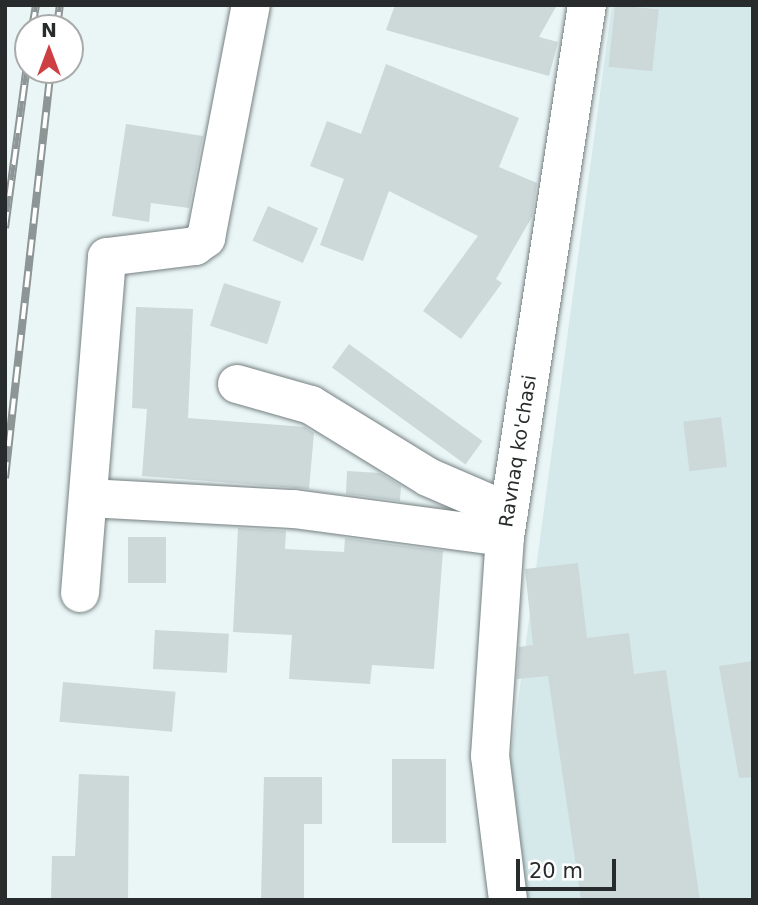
<!DOCTYPE html>
<style>
body{margin:0}
#map{position:relative;width:758px;height:905px;overflow:hidden;background:#eaf5f6;font-family:"DejaVu Sans",sans-serif}
div>[style]{position:absolute}
.built>*{inset:0;background:#d5e9eb}
.building>*{inset:0;background:#cdd8d9;transform-origin:0 0}
.roads{filter:drop-shadow(0 0 2px #768081) drop-shadow(0 0 2px #768081)}
.minor>*{height:38px;margin:-19px;padding:0 19px;transform-origin:19px;border-radius:19px;background:#fff}
.rail>*{height:8px;margin-top:-4px;transform-origin:0;background:repeating-linear-gradient(90deg,#fff 0 16px,#8d9595 0 32px);box-sizing:border-box;border-block:2px solid #8d9595}
span{translate:-50% -50%;white-space:nowrap;text-align:center;line-height:1.15;-webkit-text-stroke:5px #fff;paint-order:stroke}
.street-label{font-size:19px;color:#272b2b}
.frame{position:absolute;inset:0;border:7px solid #272b2b;pointer-events:none}
.north{position:absolute;left:14px;top:14px;width:70px;height:70px;box-sizing:border-box;background:#fff;border:2px solid #a9aaaa;border-radius:50%;rotate:0deg;font-size:19px;font-weight:700;line-height:28px;text-align:center;color:#272b2b}
.north::after{content:'';display:block;margin:auto;width:24px;height:32px;background:#ce3f44;clip-path:polygon(50% 0,100% 100%,50% 72%,0 100%)}
.scale{position:absolute;left:516px;top:859px;width:100px;height:32px;box-sizing:border-box;border:4px solid #272b2b;border-top:0;padding-left:9px;font-size:21px;line-height:24px;white-space:nowrap;color:#272b2b;-webkit-text-stroke:5px #fff;paint-order:stroke}
</style>
<div id="map">
<div class="built">
<div style="clip-path:polygon(612px 5px,753px 5px,753px 900px,528px 900px,510px 761px)"></div>
</div>
<div class="building">
<div style="clip-path:polygon(395px 5px,557px 5px,539px 37px,558px 42px,549px 76px,386px 30px)"></div>
<div style="left:615px;top:5px;width:44px;height:62px;rotate:6deg"></div>
<div style="clip-path:polygon(386px 64px,519px 118px,499px 167px,537px 183px,532px 217px,496px 279px,502px 283px,461px 339px,423px 311px,478px 236px,389px 191px,363px 261px,320px 245px,344px 179px,310px 166px,327px 121px,361px 134px)"></div>
<div style="clip-path:polygon(126px 124px,203px 136px,189px 208px,151px 203px,149px 222px,112px 216px)"></div>
<div style="left:268px;top:206px;width:55px;height:38px;rotate:24deg"></div>
<div style="left:224px;top:283px;width:60px;height:45px;rotate:18deg"></div>
<div style="clip-path:polygon(136px 307px,193px 309px,188px 418px,305px 427px,314px 433px,309px 489px,142px 476px,147px 409px,132px 408px)"></div>
<div style="left:349px;top:344px;width:165px;height:29px;rotate:36deg"></div>
<div style="left:721px;top:417px;width:50px;height:38px;rotate:83deg"></div>
<div style="clip-path:polygon(347px 471px,380px 473px,401px 486px,400px 501px,346px 494px)"></div>
<div style="clip-path:polygon(238px 528px,286px 531px,285px 549px,344px 552px,345px 538px,443px 551px,434px 669px,372px 665px,370px 684px,289px 679px,292px 635px,233px 632px)"></div>
<div style="left:128px;top:537px;width:38px;height:46px"></div>
<div style="clip-path:polygon(578px 563px,587px 638px,629px 633px,634px 674px,666px 670px,700px 900px,581px 900px,548px 676px,517px 679px,519px 647px,533px 645px,525px 569px)"></div>
<div style="left:155px;top:630px;width:74px;height:39px;rotate:3deg"></div>
<div style="clip-path:polygon(753px 661px,753px 777px,739px 778px,719px 666px)"></div>
<div style="left:63px;top:682px;width:113px;height:40px;rotate:5deg"></div>
<div style="left:392px;top:759px;width:54px;height:84px"></div>
<div style="clip-path:polygon(79px 774px,129px 776px,128px 900px,51px 899px,52px 856px,75px 856px)"></div>
<div style="clip-path:polygon(264px 777px,322px 777px,322px 824px,304px 824px,304px 900px,261px 900px)"></div>
</div>
<div class="roads">
<div class="minor">
<div style="left:237px;top:384px;width:77px;rotate:15.8deg"></div>
<div style="left:311px;top:405px;width:137px;rotate:31.6deg"></div>
<div style="left:428px;top:477px;width:88px;rotate:23.4deg"></div>
<div style="left:88px;top:498px;width:206px;rotate:3.1deg"></div>
<div style="left:294px;top:509px;width:213px;rotate:7.6deg"></div>
<div style="left:80px;top:593px;width:337px;rotate:-85.4deg"></div>
<div style="left:107px;top:257px;width:89px;rotate:-7.1deg"></div>
<div style="left:195px;top:246px;width:14px;rotate:-36deg"></div>
<div style="left:206px;top:238px;width:237px;rotate:-79.1deg"></div>
<div style="left:508px;top:900px;width:145px;rotate:-97.1deg"></div>
<div style="left:490px;top:756px;width:220px;rotate:-86.1deg"></div>
<div style="left:505px;top:537px;width:538px;rotate:-81.24deg"></div>
</div>
</div>
<div class="rail">
<div style="left:32px;top:28px;width:23px;rotate:-80deg"></div>
<div style="left:57px;top:28px;width:23px;rotate:-83deg"></div>
<div style="left:5px;top:228px;width:173px;rotate:-82.3deg"></div>
<div style="left:5px;top:478px;width:411px;rotate:-83.6deg"></div>
</div>
<div class="street-label">
<span style="left:518px;top:451px;rotate:-81deg">Ravnaq ko'chasi</span>
</div>
<div class="frame"></div>
<div class="north">N</div>
<div class="scale">20 m</div>
</div>
